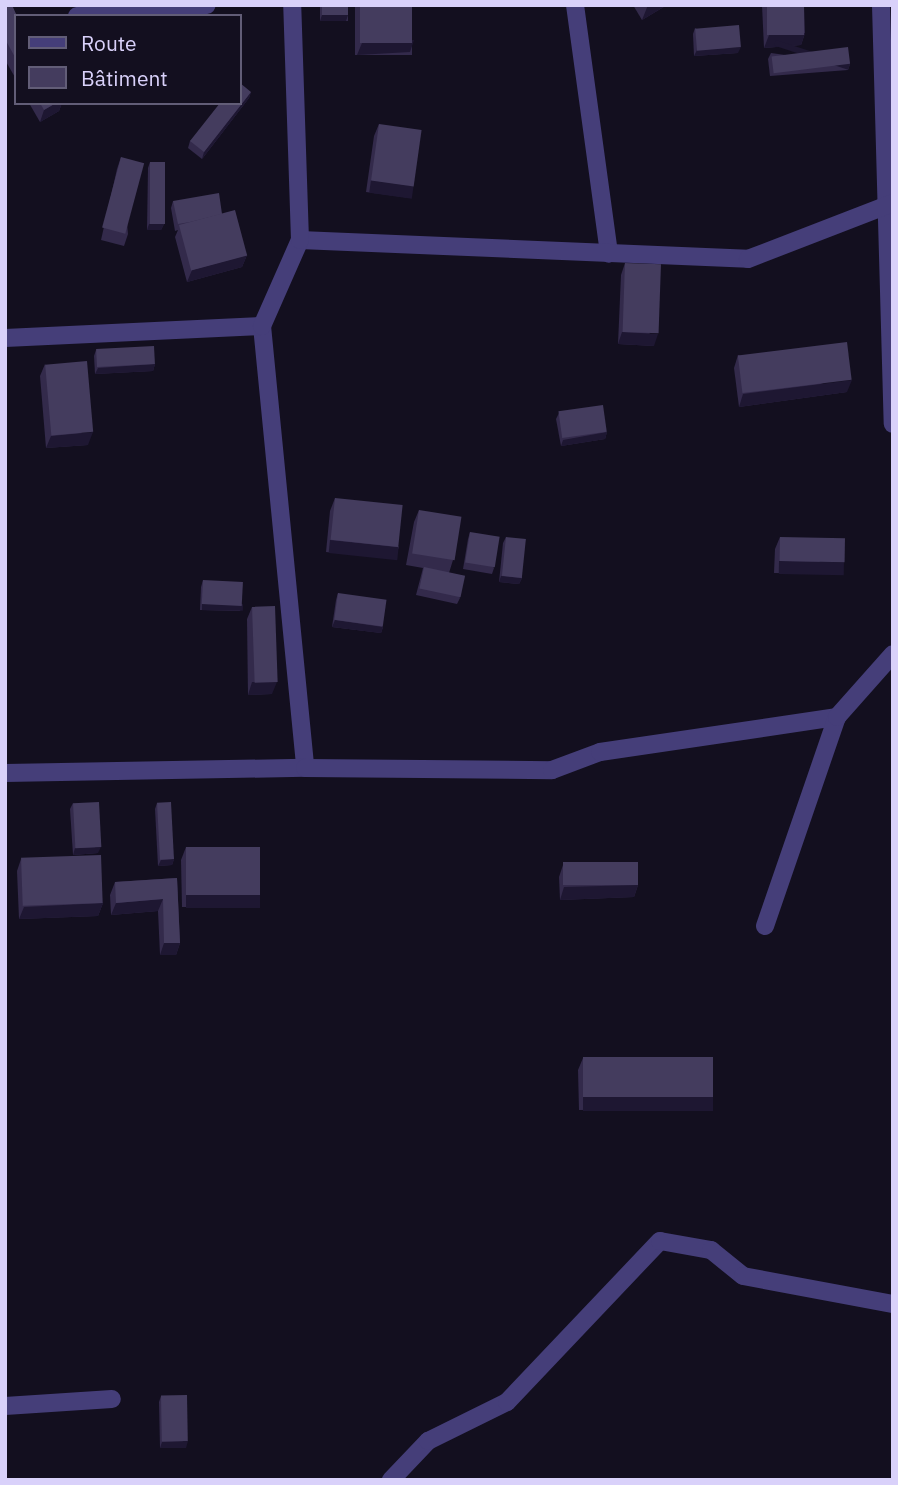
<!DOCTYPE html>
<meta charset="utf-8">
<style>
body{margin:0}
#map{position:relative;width:898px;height:1485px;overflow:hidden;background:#130f1f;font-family:"IBM Plex Sans",sans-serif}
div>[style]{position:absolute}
.minor>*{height:18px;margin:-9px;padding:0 9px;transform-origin:9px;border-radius:9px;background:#453e79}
.wall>*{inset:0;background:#332a4b;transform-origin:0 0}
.shaded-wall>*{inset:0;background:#1e1732;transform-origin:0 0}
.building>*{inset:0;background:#443c5e;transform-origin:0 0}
span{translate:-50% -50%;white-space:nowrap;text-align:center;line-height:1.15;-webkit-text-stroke:5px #130f1f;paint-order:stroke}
.frame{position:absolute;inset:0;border:7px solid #d9d1fa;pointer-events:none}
.legend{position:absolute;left:14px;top:14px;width:228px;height:91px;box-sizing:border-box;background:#130f1f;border:2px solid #625d77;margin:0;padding:9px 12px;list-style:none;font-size:21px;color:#d9d1fa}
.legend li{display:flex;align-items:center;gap:14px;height:35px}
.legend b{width:35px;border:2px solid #625d77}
</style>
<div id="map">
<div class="minor">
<div style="left:575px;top:5px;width:251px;rotate:82.2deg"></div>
<div style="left:881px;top:5px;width:419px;rotate:88.4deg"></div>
<div style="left:77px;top:16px;width:130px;rotate:-4.8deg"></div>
<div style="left:300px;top:240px;width:448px;rotate:2.4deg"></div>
<div style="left:748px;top:259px;width:155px;rotate:-21.1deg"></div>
<div style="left:262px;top:326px;width:444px;rotate:84.4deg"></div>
<div style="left:5px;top:338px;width:257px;rotate:-2.7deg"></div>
<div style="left:262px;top:326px;width:94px;rotate:-66.2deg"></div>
<div style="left:300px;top:240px;width:235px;rotate:-91.9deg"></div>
<div style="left:5px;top:773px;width:300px;rotate:-1deg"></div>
<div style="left:305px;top:768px;width:247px;rotate:0.5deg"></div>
<div style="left:552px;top:770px;width:51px;rotate:-20.6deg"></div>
<div style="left:600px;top:752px;width:240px;rotate:-8.4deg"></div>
<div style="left:765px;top:926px;width:221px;rotate:-71deg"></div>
<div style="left:837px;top:717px;width:84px;rotate:-48.4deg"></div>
<div style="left:5px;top:1406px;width:107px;rotate:-3.7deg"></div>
<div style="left:391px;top:1480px;width:54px;rotate:-46.5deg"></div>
<div style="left:428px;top:1441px;width:88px;rotate:-26.3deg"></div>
<div style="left:507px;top:1402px;width:222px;rotate:-46.5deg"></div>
<div style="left:660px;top:1241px;width:52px;rotate:10deg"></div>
<div style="left:711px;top:1250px;width:41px;rotate:39.1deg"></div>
<div style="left:743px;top:1276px;width:153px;rotate:10.6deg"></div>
</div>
<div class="wall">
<div style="left:320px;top:5px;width:28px;height:16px"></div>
<div style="left:355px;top:5px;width:57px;height:50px"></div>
<div style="clip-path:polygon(633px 5px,667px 5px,642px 20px)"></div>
<div style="clip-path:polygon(762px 5px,804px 5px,805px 33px,801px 45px,764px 48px)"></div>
<div style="clip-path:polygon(5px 7px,16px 16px,16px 79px,5px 60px)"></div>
<div style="clip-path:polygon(695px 28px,738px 53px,694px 56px,693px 34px)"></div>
<div style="clip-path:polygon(771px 53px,850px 64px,848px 70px,770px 76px,768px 59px)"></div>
<div style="clip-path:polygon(251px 92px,249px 98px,202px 159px,188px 148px,190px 141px)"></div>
<div style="clip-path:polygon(29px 103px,62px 103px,59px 111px,40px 122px)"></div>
<div style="clip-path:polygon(379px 124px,410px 198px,366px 192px,374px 136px)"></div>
<div style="clip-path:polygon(121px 157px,128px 234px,124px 246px,101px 240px,117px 169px)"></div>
<div style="clip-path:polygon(150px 162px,164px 224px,161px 230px,147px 230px,148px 168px)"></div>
<div style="clip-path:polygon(173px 201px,222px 214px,247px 255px,242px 267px,187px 282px,175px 237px,178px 230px,175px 231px,171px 208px)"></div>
<div style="clip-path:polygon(625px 263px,654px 346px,618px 344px,621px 275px)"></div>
<div style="clip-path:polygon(96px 350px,155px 364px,153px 371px,95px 374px,94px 356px)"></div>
<div style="clip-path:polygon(738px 355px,847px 392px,739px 407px,734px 368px)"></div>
<div style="clip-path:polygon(45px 364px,88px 445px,46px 448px,40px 376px)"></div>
<div style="clip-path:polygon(559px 413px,607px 432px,605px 439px,561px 446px,556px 419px)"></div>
<div style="clip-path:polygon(335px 498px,399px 547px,394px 559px,326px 552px,330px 511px)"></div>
<div style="clip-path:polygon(419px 510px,453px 560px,449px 573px,460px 598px,457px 604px,416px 595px,423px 568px,406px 565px,414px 522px)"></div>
<div style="clip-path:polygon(470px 532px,494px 568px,492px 574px,463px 569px,468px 539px)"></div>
<div style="clip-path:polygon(506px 537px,522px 578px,519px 584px,499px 582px,503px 543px)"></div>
<div style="clip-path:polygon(780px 537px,840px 574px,774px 573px,775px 549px)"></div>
<div style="clip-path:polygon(203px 580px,243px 605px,240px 611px,200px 610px,201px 587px)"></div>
<div style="clip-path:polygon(338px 593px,383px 627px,381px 633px,332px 627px,336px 600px)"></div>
<div style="clip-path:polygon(252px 607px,272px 694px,248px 695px,247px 619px)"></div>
<div style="clip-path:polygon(73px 803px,98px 853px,73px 855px,70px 809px)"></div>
<div style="clip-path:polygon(157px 803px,174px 859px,172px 865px,158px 866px,155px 809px)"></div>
<div style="clip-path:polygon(186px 847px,256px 907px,182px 907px,181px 860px)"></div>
<div style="clip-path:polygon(21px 859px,103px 903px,98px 916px,19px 919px,17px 871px)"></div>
<div style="clip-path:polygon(563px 865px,638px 885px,634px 897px,560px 900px,559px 877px)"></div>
<div style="clip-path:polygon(177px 878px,180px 943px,176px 955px,160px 955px,158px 911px,111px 915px,110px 895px,115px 882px)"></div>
<div style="clip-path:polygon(583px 1058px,713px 1097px,709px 1109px,579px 1110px,578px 1070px)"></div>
<div style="clip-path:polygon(161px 1396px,186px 1448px,160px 1448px,159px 1402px)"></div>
</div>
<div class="shaded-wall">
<div style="clip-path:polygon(648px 5px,667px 5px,642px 20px)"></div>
<div style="clip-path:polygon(322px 15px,348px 15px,346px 21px,320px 21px)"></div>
<div style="clip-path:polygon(805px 33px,801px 45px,764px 48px,769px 35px)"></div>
<div style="clip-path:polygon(414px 40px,410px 52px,357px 55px,362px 43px)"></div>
<div style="clip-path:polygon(741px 47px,738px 53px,694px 56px,697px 50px)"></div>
<div style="left:850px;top:64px;width:6px;height:78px;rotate:108deg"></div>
<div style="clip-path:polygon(251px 92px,249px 98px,202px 159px,204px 152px)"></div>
<div style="clip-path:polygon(56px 103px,62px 103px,59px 111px,40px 122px,44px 110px)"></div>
<div style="left:371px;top:180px;width:43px;height:13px;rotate:8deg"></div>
<div style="clip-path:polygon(149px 224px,164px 224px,161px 230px,147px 230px)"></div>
<div style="clip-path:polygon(247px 255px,242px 267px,187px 282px,192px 270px)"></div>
<div style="clip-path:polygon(622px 332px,658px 334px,654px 346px,618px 344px)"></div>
<div style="clip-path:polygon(155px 364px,153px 371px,95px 374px,98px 368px)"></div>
<div style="clip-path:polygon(852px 380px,847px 392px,739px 407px,743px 394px)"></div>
<div style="clip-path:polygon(93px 432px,88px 445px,46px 448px,51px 436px)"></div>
<div style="clip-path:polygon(607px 432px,605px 439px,561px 446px,563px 440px)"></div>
<div style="left:330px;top:540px;width:69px;height:13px;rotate:6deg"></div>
<div style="left:779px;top:561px;width:65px;height:13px;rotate:1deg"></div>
<div style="clip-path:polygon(501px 576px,522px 578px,519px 584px,499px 582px)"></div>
<div style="left:202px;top:604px;width:41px;height:6px;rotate:1deg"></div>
<div style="clip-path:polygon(335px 620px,383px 627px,381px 633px,332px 627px)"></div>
<div style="clip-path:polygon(252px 682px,277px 682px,272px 694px,248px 695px)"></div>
<div style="clip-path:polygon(101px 847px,98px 853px,73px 855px,75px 848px)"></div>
<div style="clip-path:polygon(174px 859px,172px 865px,158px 866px,161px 860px)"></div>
<div style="clip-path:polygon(638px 885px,634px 897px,560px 900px,564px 887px)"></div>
<div style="left:186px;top:895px;width:74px;height:13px"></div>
<div style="clip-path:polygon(163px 899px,158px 911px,111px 915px,116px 903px)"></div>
<div style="clip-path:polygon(103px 903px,98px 916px,19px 919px,24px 907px)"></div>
<div style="clip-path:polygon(164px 943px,180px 943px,176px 955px,160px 955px)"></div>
<div style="left:583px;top:1097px;width:130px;height:14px"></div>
<div style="clip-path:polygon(188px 1441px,186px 1448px,160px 1448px,162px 1442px)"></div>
</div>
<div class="building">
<div style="clip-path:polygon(9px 5px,12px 5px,17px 16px,16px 16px,16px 59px,5px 39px,5px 7px)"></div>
<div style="left:322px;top:5px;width:26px;height:10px"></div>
<div style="left:360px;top:5px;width:52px;height:38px"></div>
<div style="left:767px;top:5px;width:37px;height:30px"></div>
<div style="left:739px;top:25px;width:22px;height:44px;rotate:85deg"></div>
<div style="left:848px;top:47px;width:17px;height:77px;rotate:83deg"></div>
<div style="clip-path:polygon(240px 83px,251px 92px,204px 152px,190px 141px,220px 103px,240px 103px)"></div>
<div style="clip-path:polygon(40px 103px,56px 103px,44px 110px)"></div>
<div style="left:379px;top:124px;width:43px;height:57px;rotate:8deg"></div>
<div style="left:121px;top:157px;width:24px;height:73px;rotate:15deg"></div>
<div style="left:150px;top:162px;width:15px;height:62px"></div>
<div style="clip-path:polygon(219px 193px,222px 214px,190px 222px,178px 224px,173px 201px)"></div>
<div style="left:235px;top:210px;width:47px;height:58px;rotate:75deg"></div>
<div style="left:625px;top:263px;width:36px;height:69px;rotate:2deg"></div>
<div style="left:847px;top:342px;width:38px;height:110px;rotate:83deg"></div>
<div style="left:154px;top:346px;width:18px;height:58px;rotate:87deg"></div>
<div style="left:87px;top:361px;width:71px;height:42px;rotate:85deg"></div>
<div style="left:603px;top:405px;width:27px;height:45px;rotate:82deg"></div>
<div style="left:335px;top:498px;width:68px;height:42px;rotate:6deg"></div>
<div style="left:419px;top:510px;width:43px;height:44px;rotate:9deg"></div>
<div style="left:470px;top:532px;width:30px;height:31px;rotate:9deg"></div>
<div style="left:506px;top:537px;width:20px;height:39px;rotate:6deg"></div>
<div style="left:780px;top:537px;width:65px;height:24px;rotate:1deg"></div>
<div style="left:424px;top:567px;width:42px;height:22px;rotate:12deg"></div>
<div style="left:203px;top:580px;width:40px;height:24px;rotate:3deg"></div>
<div style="left:338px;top:593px;width:49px;height:27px;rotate:8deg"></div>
<div style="left:275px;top:606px;width:76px;height:23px;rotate:88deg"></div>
<div style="left:99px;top:802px;width:45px;height:26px;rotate:87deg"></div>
<div style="left:171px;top:802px;width:57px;height:14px;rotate:87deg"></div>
<div style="left:186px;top:847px;width:74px;height:48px"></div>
<div style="left:101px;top:855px;width:48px;height:80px;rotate:88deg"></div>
<div style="left:638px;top:862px;width:23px;height:75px;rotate:90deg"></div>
<div style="clip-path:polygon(177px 878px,180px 943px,164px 943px,163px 899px,116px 903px,115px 882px)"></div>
<div style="left:713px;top:1057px;width:40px;height:130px;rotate:90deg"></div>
<div style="left:187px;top:1395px;width:46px;height:26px;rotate:89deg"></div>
</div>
<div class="frame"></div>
<ul class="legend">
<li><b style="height:9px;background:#453e79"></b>Route</li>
<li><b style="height:19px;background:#443c5e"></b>Bâtiment</li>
</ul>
</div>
